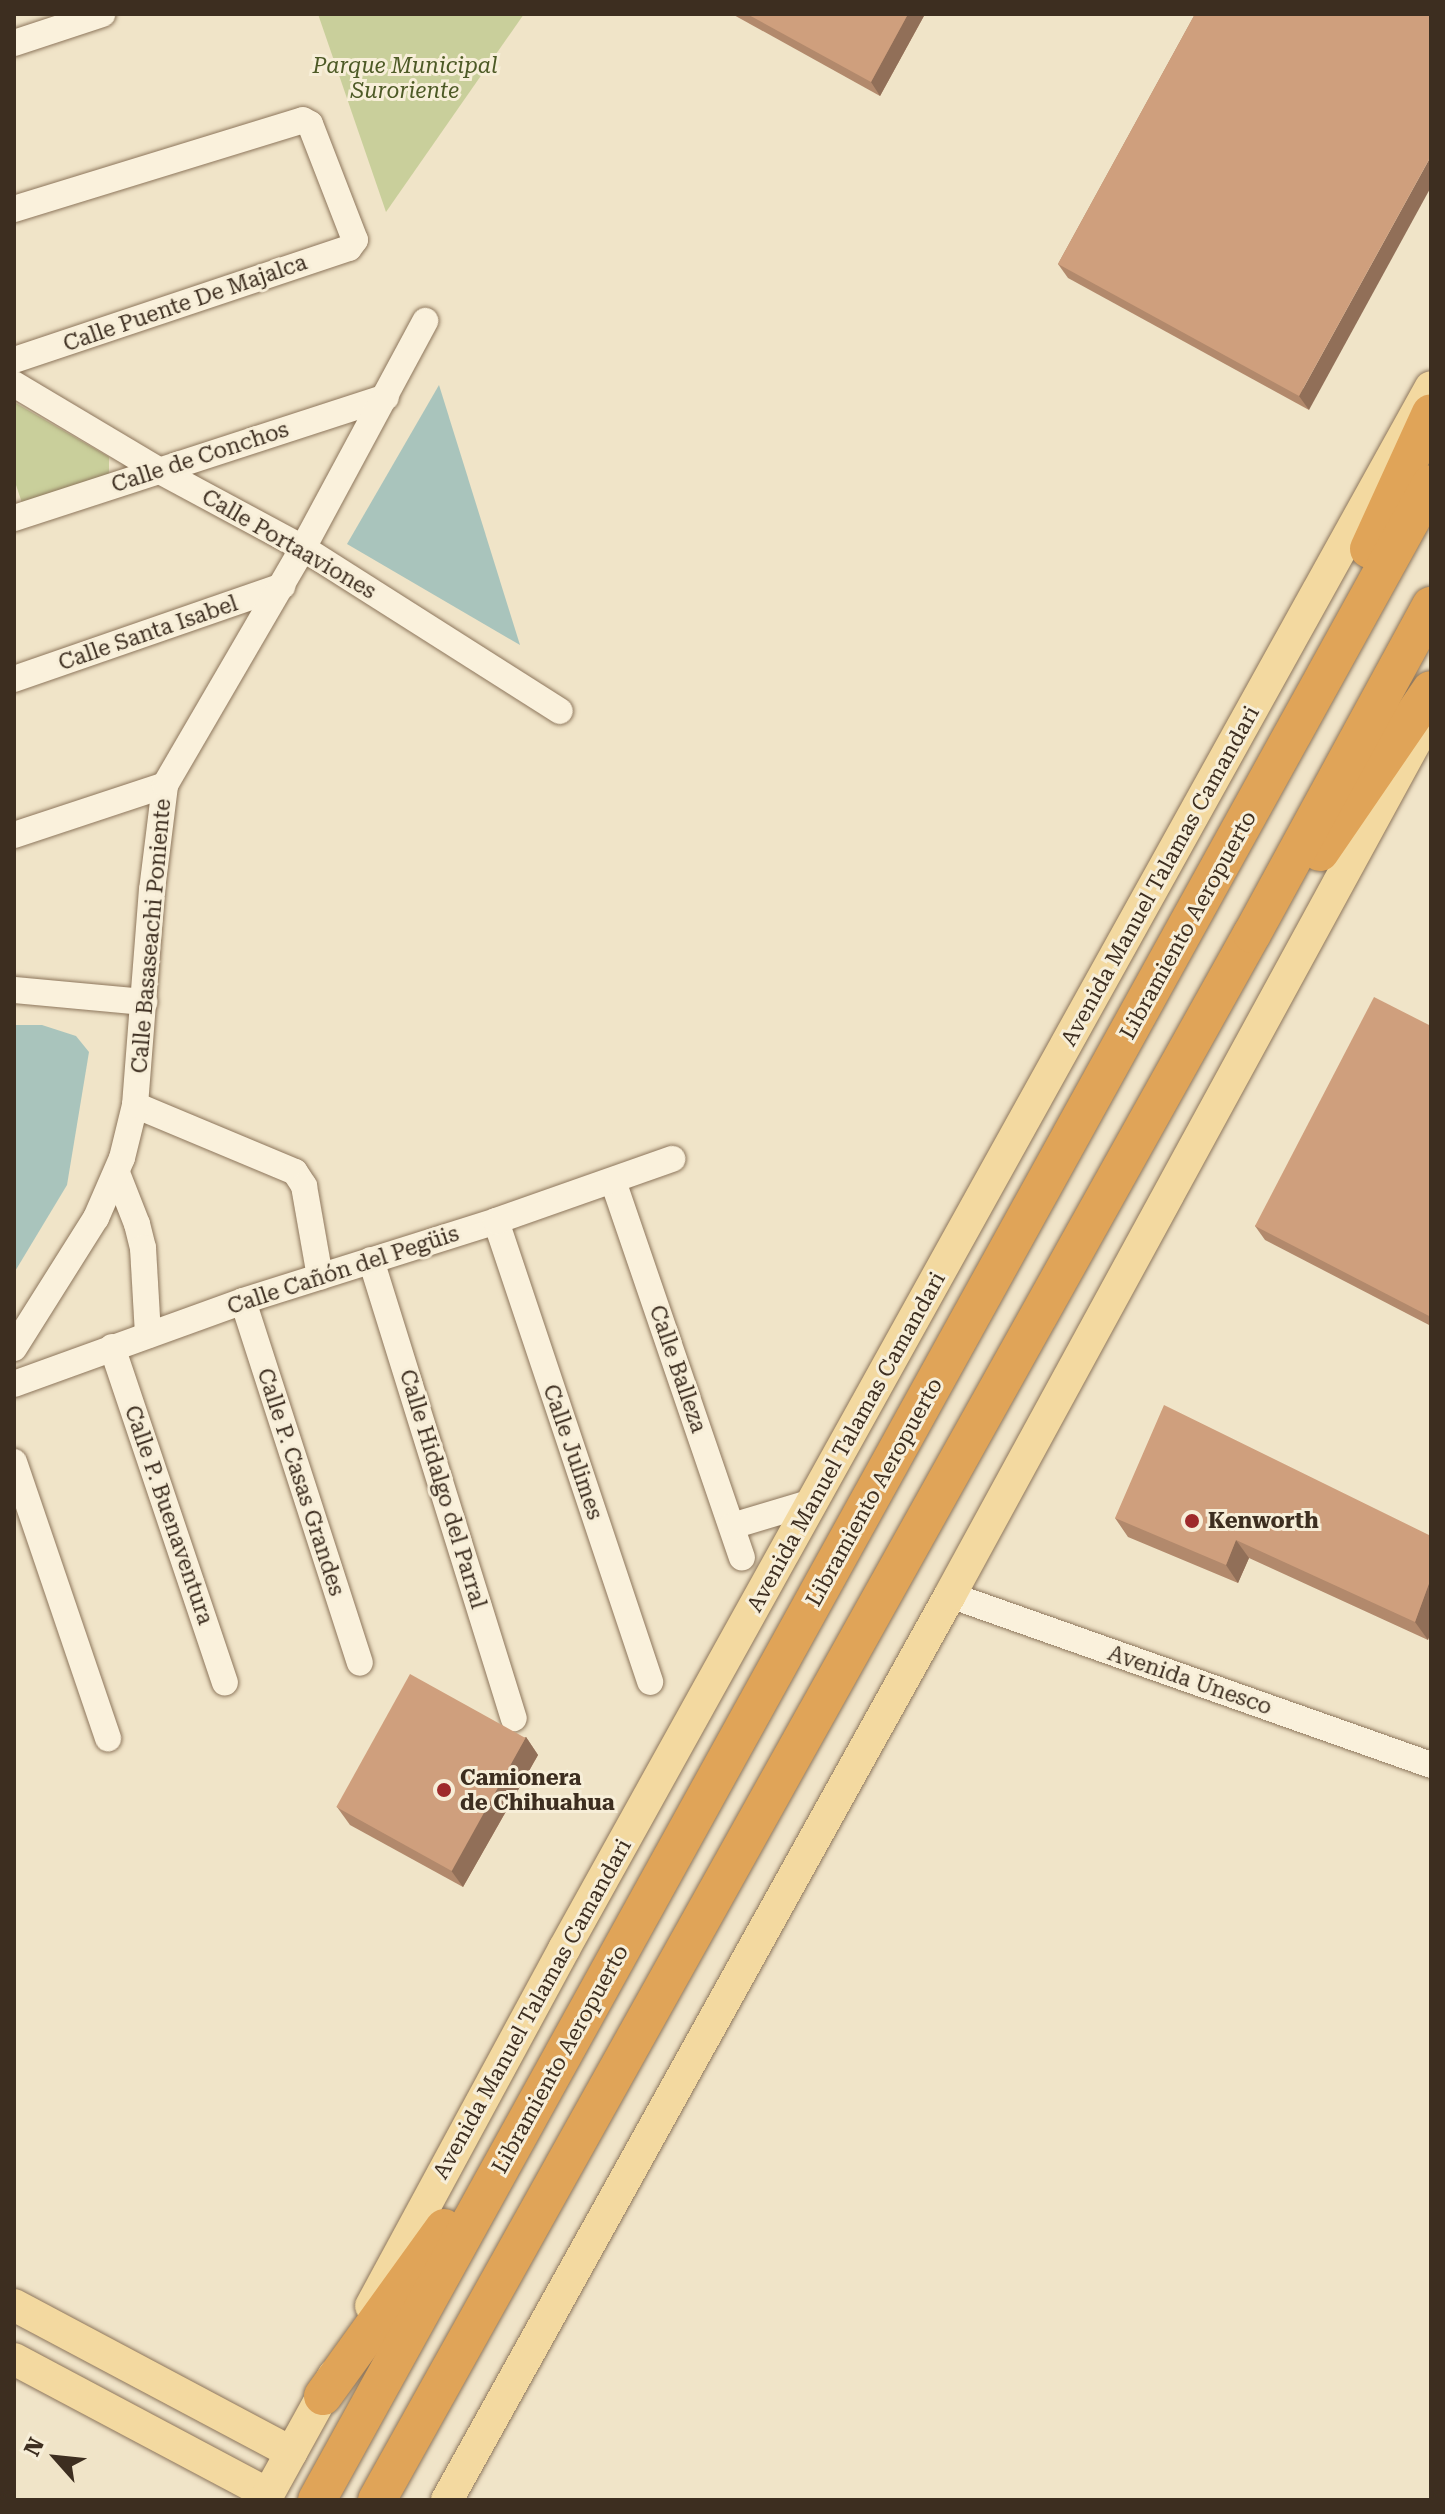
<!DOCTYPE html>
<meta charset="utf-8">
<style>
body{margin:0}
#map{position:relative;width:1445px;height:2514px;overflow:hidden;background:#f0e4c8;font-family:"Roboto Serif",serif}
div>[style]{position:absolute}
.green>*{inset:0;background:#c9cf9b}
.water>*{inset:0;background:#a9c4bc}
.roads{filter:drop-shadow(0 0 2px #8d765c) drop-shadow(0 0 2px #8d765c)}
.minor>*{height:26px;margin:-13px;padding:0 13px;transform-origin:13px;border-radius:13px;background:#faf1dc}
.major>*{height:32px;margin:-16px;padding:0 16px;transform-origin:16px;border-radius:16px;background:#f3d9a0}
.highway>*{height:38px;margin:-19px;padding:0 19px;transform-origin:19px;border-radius:19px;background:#e0a458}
.wall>*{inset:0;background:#b2896c}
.shaded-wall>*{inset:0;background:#916f58}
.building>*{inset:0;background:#cf9f7d;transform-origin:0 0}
.dots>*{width:22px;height:22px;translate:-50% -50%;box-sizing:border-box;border:4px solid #f7eed8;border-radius:50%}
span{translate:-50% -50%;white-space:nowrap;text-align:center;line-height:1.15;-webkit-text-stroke:6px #f7eed8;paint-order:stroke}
.park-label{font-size:22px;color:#4d5a26;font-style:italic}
.street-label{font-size:22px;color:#3d2e20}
.poi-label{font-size:22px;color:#3d2e20;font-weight:700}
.left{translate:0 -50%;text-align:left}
.frame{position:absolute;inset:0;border:16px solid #3d2e20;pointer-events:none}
.north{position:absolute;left:16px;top:2418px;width:80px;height:80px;-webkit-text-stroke:6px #f7eed8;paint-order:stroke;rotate:297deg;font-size:22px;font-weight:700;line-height:32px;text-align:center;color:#3d2e20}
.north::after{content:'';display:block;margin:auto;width:28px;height:36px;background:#3d2e20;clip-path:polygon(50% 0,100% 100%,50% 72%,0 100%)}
</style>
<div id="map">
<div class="green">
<div style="clip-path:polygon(318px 14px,524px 14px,386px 212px)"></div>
<div style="clip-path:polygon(14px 402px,109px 457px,109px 475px,22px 503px,14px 479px)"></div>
</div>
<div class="water">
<div style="clip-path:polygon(439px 385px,520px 645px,347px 544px)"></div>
<div style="clip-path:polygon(14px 1025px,42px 1025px,76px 1036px,89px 1052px,67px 1185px,14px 1273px)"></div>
</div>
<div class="roads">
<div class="minor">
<div style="left:14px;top:43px;width:93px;rotate:-18.2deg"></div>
<div style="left:14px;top:209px;width:302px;rotate:-17.1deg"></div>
<div style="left:303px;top:120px;width:8px;rotate:30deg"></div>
<div style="left:310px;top:124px;width:124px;rotate:68.8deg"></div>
<div style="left:355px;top:240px;width:10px;rotate:127deg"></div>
<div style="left:349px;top:248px;width:353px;rotate:161.5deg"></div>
<div style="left:14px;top:384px;width:168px;rotate:30.8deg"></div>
<div style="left:158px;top:470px;width:165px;rotate:28.3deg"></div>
<div style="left:303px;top:548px;width:304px;rotate:32.4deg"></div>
<div style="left:14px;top:518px;width:391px;rotate:-18deg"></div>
<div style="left:14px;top:679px;width:284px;rotate:-19.1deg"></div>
<div style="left:14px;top:835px;width:159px;rotate:-18.3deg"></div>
<div style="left:14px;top:990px;width:131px;rotate:5.3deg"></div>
<div style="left:135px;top:1105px;width:173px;rotate:22.7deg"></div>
<div style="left:295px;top:1172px;width:17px;rotate:57deg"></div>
<div style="left:304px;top:1186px;width:92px;rotate:80deg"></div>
<div style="left:117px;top:1173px;width:55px;rotate:68.6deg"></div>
<div style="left:137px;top:1224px;width:25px;rotate:76deg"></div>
<div style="left:143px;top:1248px;width:87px;rotate:86.7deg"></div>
<div style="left:613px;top:1181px;width:398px;rotate:71.1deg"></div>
<div style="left:496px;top:1221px;width:486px;rotate:71.5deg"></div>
<div style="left:371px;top:1260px;width:480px;rotate:72.7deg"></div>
<div style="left:243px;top:1301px;width:380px;rotate:72.1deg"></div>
<div style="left:112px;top:1347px;width:354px;rotate:71.4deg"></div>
<div style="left:14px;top:1348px;width:154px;rotate:-57.8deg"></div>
<div style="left:96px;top:1218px;width:65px;rotate:-66.6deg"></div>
<div style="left:122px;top:1158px;width:55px;rotate:-76.2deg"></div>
<div style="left:135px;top:1105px;width:216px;rotate:-85.5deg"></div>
<div style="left:152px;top:890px;width:106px;rotate:-82.9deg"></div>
<div style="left:165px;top:785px;width:274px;rotate:-59.8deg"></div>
<div style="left:303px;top:548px;width:258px;rotate:-61.7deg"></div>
<div style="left:14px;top:1384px;width:244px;rotate:-19.9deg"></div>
<div style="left:243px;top:1301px;width:265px;rotate:-17.5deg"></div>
<div style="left:496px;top:1221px;width:187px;rotate:-19.4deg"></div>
<div style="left:14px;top:1462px;width:292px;rotate:71.2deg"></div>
<div style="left:732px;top:1526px;width:84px;rotate:-16.7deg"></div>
<div style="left:950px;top:1595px;width:510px;rotate:19.46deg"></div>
</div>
<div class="major">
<div style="left:14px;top:2305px;width:314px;rotate:28deg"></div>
<div style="left:371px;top:2306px;width:406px;rotate:-61.6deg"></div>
<div style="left:564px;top:1949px;width:1786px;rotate:-60.97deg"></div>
<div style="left:14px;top:2359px;width:288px;rotate:28deg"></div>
<div style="left:265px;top:2500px;width:143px;rotate:-61.1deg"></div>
<div style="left:447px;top:2500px;width:1035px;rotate:-60.93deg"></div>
<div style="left:950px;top:1595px;width:990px;rotate:-61.39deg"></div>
</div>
<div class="highway">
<div style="left:1369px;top:549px;width:149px;rotate:-65.5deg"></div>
<div style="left:1320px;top:852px;width:196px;rotate:-55.6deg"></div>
<div style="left:323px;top:2396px;width:207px;rotate:-54.2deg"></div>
<div style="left:317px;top:2500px;width:2303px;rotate:-61.08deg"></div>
<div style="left:377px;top:2500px;width:1794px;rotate:-60.81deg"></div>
<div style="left:1252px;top:934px;width:374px;rotate:-61.4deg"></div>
</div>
</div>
<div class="wall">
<div style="clip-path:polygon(732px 14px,925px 14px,880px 96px)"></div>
<div style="clip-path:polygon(1195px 14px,1309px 410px,1068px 278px,1058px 264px)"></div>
<div style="clip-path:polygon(1431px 1026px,1431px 1326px,1265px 1240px,1255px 1226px)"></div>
<div style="clip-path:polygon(1115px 1518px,1431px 1536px,1431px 1631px,1428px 1640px,1249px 1558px,1238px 1583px,1128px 1537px)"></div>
<div style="clip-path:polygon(526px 1737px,538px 1755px,463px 1887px,350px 1825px,337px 1807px)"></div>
</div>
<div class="shaded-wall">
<div style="clip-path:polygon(908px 14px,925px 14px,880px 96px,871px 82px)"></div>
<div style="clip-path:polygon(1431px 156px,1431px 187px,1309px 410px,1299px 396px)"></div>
<div style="clip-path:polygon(1236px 1540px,1249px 1558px,1238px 1583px,1226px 1565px)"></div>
<div style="clip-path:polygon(1431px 1578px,1431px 1631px,1428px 1640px,1415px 1622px)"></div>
<div style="clip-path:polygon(526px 1737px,538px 1755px,463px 1887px,450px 1869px)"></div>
</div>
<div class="building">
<div style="clip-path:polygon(747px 14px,908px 14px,871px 82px)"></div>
<div style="clip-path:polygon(1195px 14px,1431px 14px,1431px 156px,1299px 396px,1058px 264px)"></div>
<div style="clip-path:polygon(1374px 997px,1431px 1026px,1431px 1317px,1255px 1226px)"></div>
<div style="clip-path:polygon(1164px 1405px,1431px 1536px,1431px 1578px,1415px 1622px,1236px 1540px,1226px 1565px,1115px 1518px)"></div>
<div style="left:410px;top:1674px;width:132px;height:152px;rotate:29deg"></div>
</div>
<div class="dots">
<div style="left:1192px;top:1521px;background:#9e2a2b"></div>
<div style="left:444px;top:1790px;background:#9e2a2b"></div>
</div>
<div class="park-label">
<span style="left:405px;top:78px">Parque Municipal<br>Suroriente</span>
</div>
<div class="street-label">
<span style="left:185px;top:303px;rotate:-19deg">Calle Puente De Majalca</span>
<span style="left:200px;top:457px;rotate:-18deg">Calle de Conchos</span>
<span style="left:289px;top:544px;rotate:30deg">Calle Portaaviones</span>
<span style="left:148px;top:633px;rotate:-19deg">Calle Santa Isabel</span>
<span style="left:1160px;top:876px;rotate:-61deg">Avenida Manuel Talamas Camandari</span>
<span style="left:1188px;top:925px;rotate:-61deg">Libramiento Aeropuerto</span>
<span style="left:151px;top:936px;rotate:-85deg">Calle Basaseachi Poniente</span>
<span style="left:343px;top:1270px;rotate:-18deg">Calle Cañón del Pegüis</span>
<span style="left:678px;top:1369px;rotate:71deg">Calle Balleza</span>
<span style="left:846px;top:1442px;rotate:-61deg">Avenida Manuel Talamas Camandari</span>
<span style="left:573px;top:1452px;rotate:71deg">Calle Julimes</span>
<span style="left:301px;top:1482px;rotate:72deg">Calle P. Casas Grandes</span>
<span style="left:443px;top:1489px;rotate:73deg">Calle Hidalgo del Parral</span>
<span style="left:874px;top:1492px;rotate:-61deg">Libramiento Aeropuerto</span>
<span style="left:169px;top:1515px;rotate:71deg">Calle P. Buenaventura</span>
<span style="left:1190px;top:1680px;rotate:19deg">Avenida Unesco</span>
<span style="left:532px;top:2009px;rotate:-61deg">Avenida Manuel Talamas Camandari</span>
<span style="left:560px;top:2059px;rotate:-61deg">Libramiento Aeropuerto</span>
</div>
<div class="poi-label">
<span class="left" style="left:1208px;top:1521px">Kenworth</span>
<span class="left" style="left:460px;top:1790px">Camionera<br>de Chihuahua</span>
</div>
<div class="frame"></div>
<div class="north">N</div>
</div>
